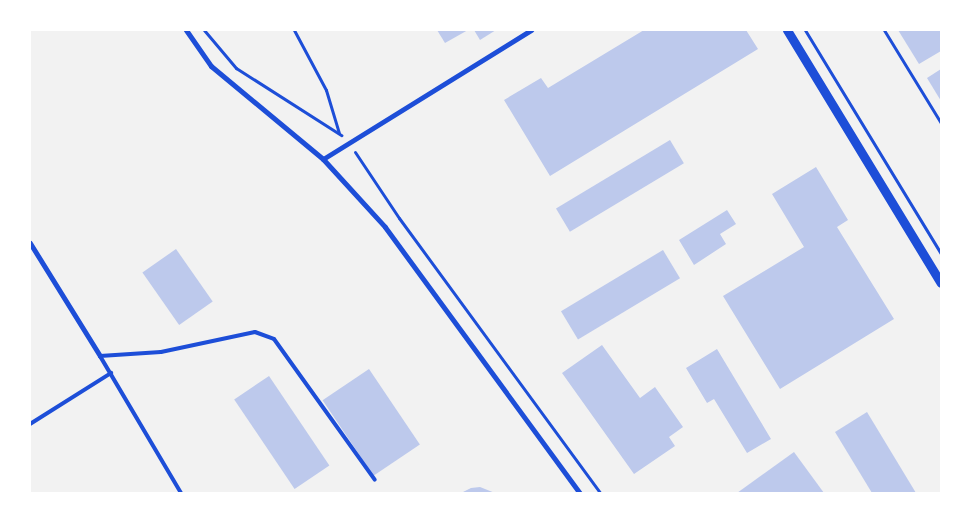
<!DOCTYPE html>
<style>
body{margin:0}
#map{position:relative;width:971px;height:523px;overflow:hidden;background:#f2f2f2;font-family:"Alegreya Sans",sans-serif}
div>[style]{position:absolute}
.building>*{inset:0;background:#bdc9ec;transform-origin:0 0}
.path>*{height:3px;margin:-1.5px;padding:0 1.5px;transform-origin:1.5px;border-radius:1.5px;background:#1d4ed8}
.service>*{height:4px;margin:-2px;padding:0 2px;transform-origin:2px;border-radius:2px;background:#1d4ed8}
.minor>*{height:5px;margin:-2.5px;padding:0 2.5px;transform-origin:2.5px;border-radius:2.5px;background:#1d4ed8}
.tertiary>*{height:9px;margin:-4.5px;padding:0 4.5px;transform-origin:4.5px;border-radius:4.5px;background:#1d4ed8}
span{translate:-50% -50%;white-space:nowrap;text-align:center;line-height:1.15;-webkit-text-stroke:4px #fff;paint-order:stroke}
.frame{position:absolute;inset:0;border:31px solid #fff;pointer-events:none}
</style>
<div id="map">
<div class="building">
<div style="clip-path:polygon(437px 30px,468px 30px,445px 43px)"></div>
<div style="clip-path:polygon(474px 30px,496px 30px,480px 40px)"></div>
<div style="clip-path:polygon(644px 30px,746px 30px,758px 49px,550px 176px,504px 100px,541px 78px,548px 88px)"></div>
<div style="clip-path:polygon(898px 30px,940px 30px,941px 51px,919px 64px)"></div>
<div style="clip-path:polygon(941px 69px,941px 101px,927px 78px)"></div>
<div style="left:670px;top:140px;width:27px;height:133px;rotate:59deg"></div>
<div style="clip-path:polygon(816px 167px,848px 220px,837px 227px,894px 319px,780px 389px,723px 296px,804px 247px,772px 194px)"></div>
<div style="clip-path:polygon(727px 210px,736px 224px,720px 234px,726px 244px,694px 265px,679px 240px)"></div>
<div style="left:176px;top:249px;width:64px;height:41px;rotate:55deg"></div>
<div style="left:663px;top:250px;width:33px;height:119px;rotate:59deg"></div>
<div style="clip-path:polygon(602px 345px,640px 398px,655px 387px,683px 427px,669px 437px,675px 446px,634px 474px,562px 373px)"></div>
<div style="clip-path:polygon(717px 349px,771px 439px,747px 453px,714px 399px,707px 403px,686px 368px)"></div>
<div style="left:369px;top:369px;width:91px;height:56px;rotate:56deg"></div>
<div style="left:269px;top:376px;width:108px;height:42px;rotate:56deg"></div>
<div style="clip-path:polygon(867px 412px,916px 493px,872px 493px,835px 432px)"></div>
<div style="clip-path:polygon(794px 452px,824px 493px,737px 493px)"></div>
<div style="clip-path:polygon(480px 487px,495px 493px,461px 493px,471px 488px)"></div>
</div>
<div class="path">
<div style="left:204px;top:30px;width:50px;rotate:49.9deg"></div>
<div style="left:236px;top:68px;width:125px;rotate:32.5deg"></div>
<div style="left:294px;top:30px;width:68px;rotate:61.9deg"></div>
<div style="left:326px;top:90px;width:45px;rotate:73.2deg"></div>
<div style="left:805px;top:30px;width:262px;rotate:58.7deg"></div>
<div style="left:884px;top:30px;width:109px;rotate:58.5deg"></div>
<div style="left:355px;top:152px;width:79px;rotate:56.3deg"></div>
<div style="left:399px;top:218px;width:341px;rotate:53.8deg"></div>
</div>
<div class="service">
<div style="left:30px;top:424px;width:96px;rotate:-32.2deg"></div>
<div style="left:181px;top:493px;width:159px;rotate:-120.6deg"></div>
<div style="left:100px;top:356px;width:61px;rotate:-3.8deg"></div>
<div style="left:161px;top:352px;width:96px;rotate:-12deg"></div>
<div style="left:255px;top:332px;width:20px;rotate:20deg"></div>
<div style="left:274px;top:339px;width:173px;rotate:54.4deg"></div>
</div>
<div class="minor">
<div style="left:186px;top:30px;width:44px;rotate:55.2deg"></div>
<div style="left:211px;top:66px;width:146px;rotate:39.7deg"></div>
<div style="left:323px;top:159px;width:92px;rotate:47.6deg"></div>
<div style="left:385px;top:227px;width:330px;rotate:53.8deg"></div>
<div style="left:323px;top:159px;width:245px;rotate:-31.8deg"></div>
<div style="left:30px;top:243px;width:133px;rotate:58.2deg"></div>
</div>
<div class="tertiary">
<div style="left:787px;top:30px;width:296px;rotate:58.7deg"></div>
</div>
<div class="frame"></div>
</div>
